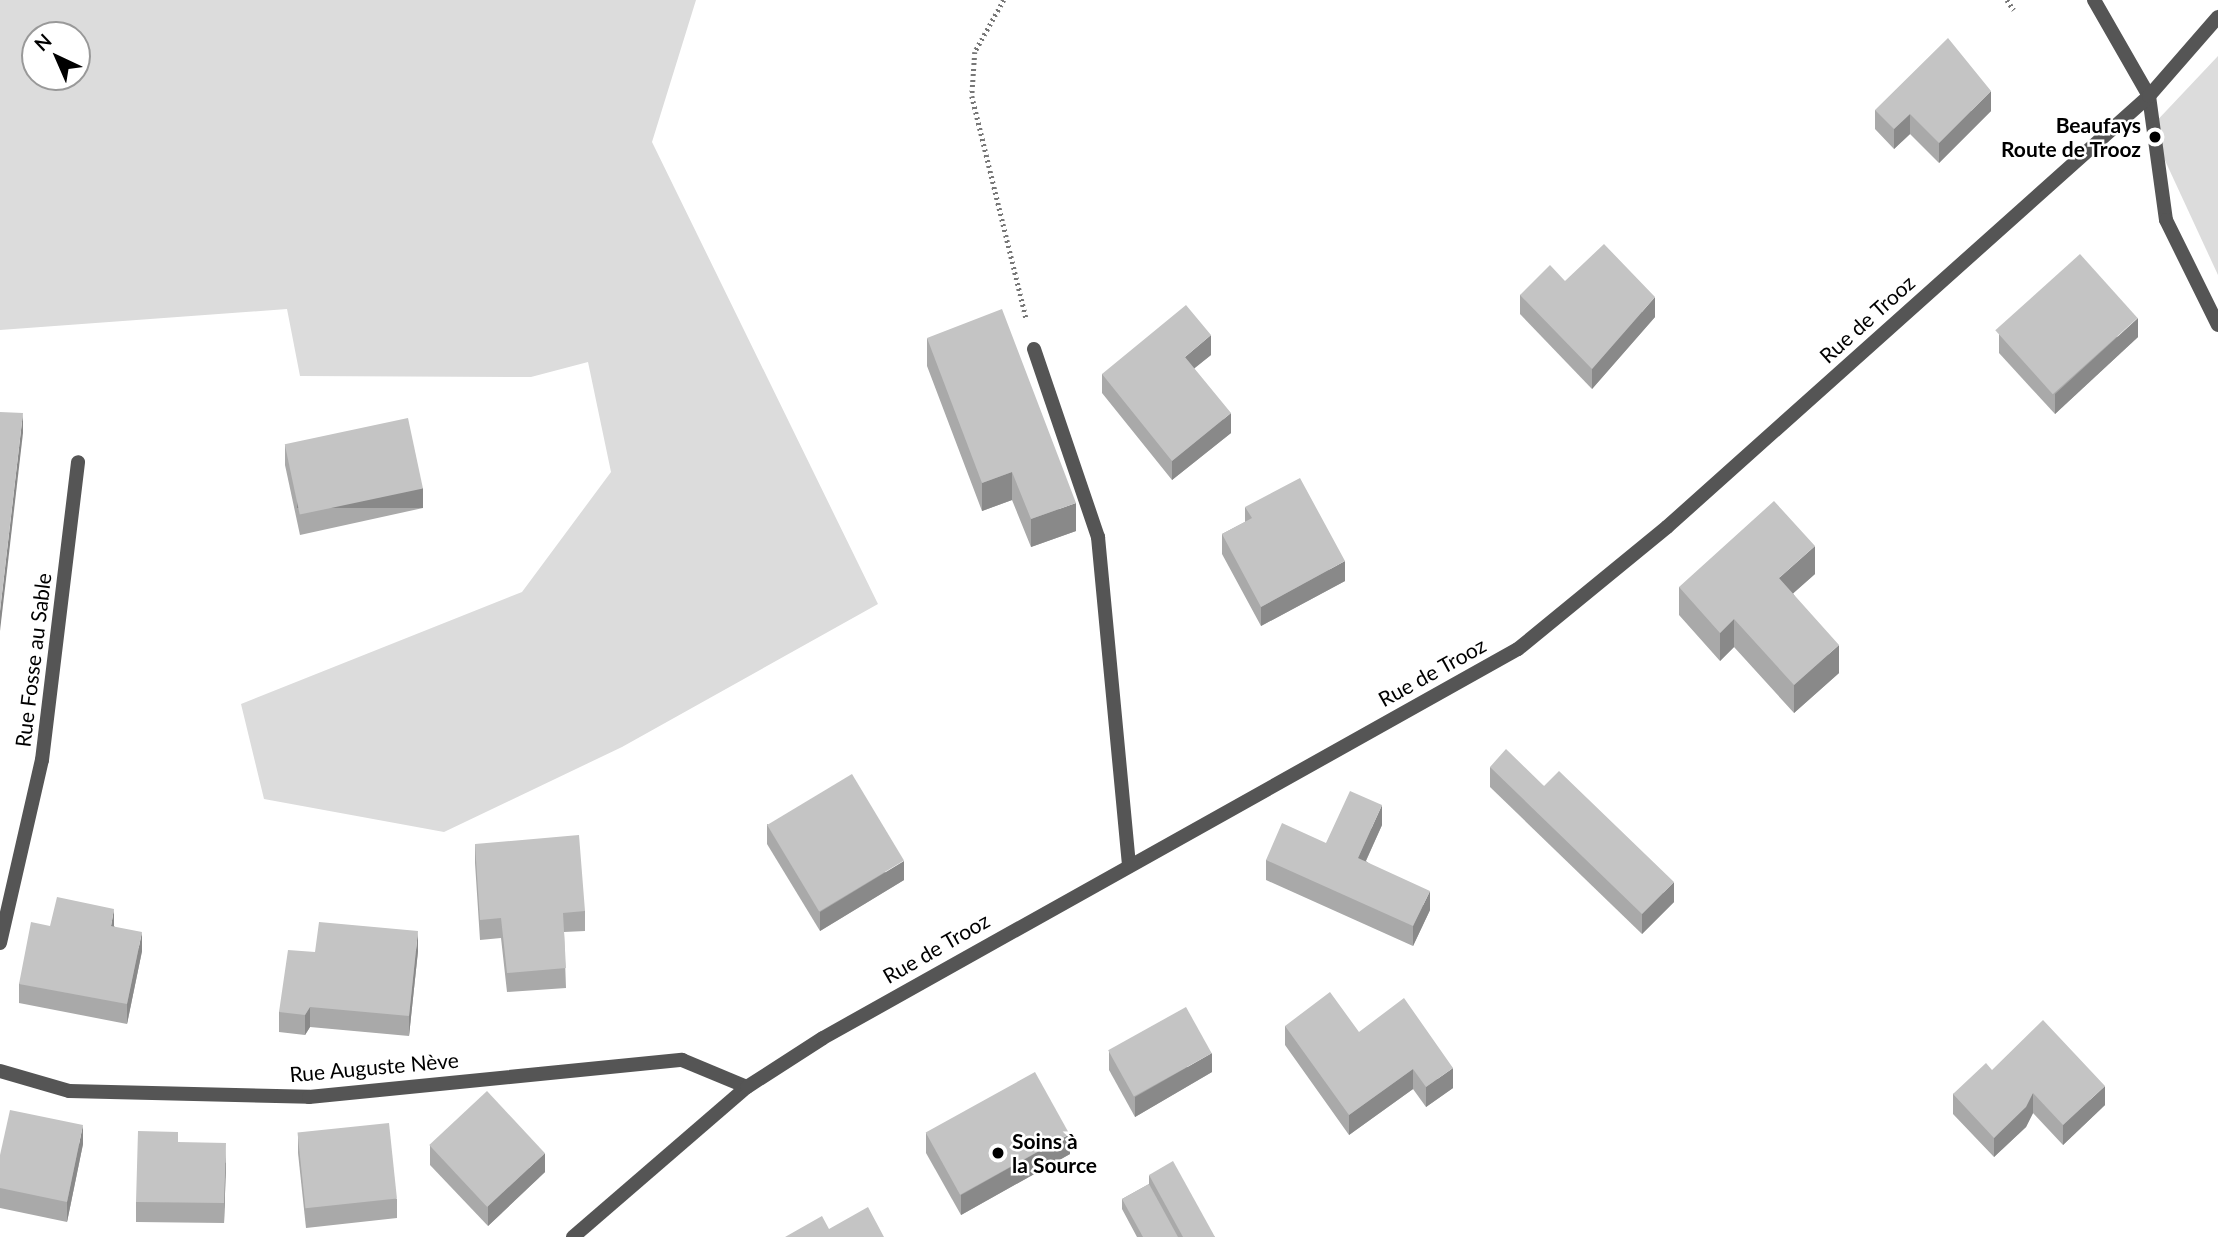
<!DOCTYPE html>
<meta charset="utf-8">
<style>
body{margin:0}
#map{position:relative;width:2218px;height:1237px;overflow:hidden;background:#fff;font-family:Lato,sans-serif}
div>[style]{position:absolute}
.green>*{inset:0;background:#dcdcdc}
.path>*{height:4.5px;margin-top:-2.25px;transform-origin:0;background:repeating-linear-gradient(90deg,#777 0 2px,transparent 0 5.5px)}
.minor>*{height:14px;margin:-7px;padding:0 7px;transform-origin:7px;border-radius:7px;background:#555}
.tertiary>*{height:14px;margin:-7px;padding:0 7px;transform-origin:7px;border-radius:7px;background:#555}
.wall>*{inset:0;background:#a9a9a9}
.shaded-wall>*{inset:0;background:#898989;transform-origin:0 0}
.building>*{inset:0;background:#c4c4c4;transform-origin:0 0}
.dots>*{width:19px;height:19px;translate:-50% -50%;box-sizing:border-box;border:4px solid #fff;border-radius:50%}
span{translate:-50% -50%;white-space:nowrap;text-align:center;line-height:1.15;-webkit-text-stroke:5px #fff;paint-order:stroke}
.poi-label{font-size:21px;color:#000;font-weight:700}
.right{translate:-100% -50%;text-align:right}
.left{translate:0 -50%;text-align:left}
.street-label{font-size:21px;color:#000}
.north{position:absolute;left:21px;top:21px;width:70px;height:70px;box-sizing:border-box;background:#fff;border:2px solid #999;border-radius:50%;rotate:316deg;font-size:19px;font-weight:700;line-height:28px;text-align:center;color:#000}
.north::after{content:'';display:block;margin:auto;width:24px;height:32px;background:#000;clip-path:polygon(50% 0,100% 100%,50% 72%,0 100%)}
</style>
<div id="map">
<div class="green">
<div style="clip-path:polygon(evenodd,0 0,696px 0,652px 142px,878px 604px,622px 747px,444px 832px,264px 799px,241px 704px,522px 592px,611px 472px,588px 362px,531px 377px,300px 376px,287px 309px,0 330px,0 0,35px 35px,77px 35px,77px 77px,35px 77px,35px 35px)"></div>
<div style="clip-path:polygon(2218px 56px,2218px 275px,2150px 128px)"></div>
</div>
<div class="path">
<div style="left:1004px;top:0;width:60px;rotate:119.1deg"></div>
<div style="left:975px;top:52px;width:44px;rotate:93.9deg"></div>
<div style="left:972px;top:96px;width:228px;rotate:76.3deg"></div>
<div style="left:2007px;top:0;width:12px;rotate:55deg"></div>
</div>
<div class="minor">
<div style="left:2094px;top:0;width:111px;rotate:60.2deg"></div>
<div style="left:2149px;top:96px;width:125px;rotate:82.2deg"></div>
<div style="left:2166px;top:220px;width:117px;rotate:63.7deg"></div>
<div style="left:1034px;top:349px;width:199px;rotate:71.2deg"></div>
<div style="left:1098px;top:537px;width:327px;rotate:84.6deg"></div>
<div style="left:0;top:943px;width:188px;rotate:-77.1deg"></div>
<div style="left:42px;top:760px;width:300px;rotate:-83.1deg"></div>
<div style="left:0;top:1071px;width:72px;rotate:16.2deg"></div>
<div style="left:69px;top:1091px;width:240px;rotate:1.4deg"></div>
<div style="left:309px;top:1097px;width:375px;rotate:-5.7deg"></div>
<div style="left:682px;top:1060px;width:70px;rotate:22.6deg"></div>
<div style="left:573px;top:1237px;width:230px;rotate:-40.8deg"></div>
<div style="left:747px;top:1087px;width:90px;rotate:-32.8deg"></div>
<div style="left:823px;top:1038px;width:796px;rotate:-29.24deg"></div>
<div style="left:1518px;top:649px;width:193px;rotate:-39.3deg"></div>
<div style="left:1667px;top:527px;width:647px;rotate:-41.8deg"></div>
</div>
<div class="tertiary">
<div style="left:2149px;top:96px;width:105px;rotate:-48.9deg"></div>
</div>
<div class="wall">
<div style="clip-path:polygon(1875px 110px,1991px 111px,1939px 163px,1910px 134px,1894px 149px,1875px 129px)"></div>
<div style="clip-path:polygon(1565px 281px,1655px 317px,1592px 389px,1520px 314px,1520px 295px)"></div>
<div style="clip-path:polygon(1999px 334px,2138px 337px,2055px 414px,1999px 353px)"></div>
<div style="clip-path:polygon(927px 338px,1076px 531px,1031px 547px,1012px 500px,982px 511px,927px 366px)"></div>
<div style="clip-path:polygon(1211px 355px,1194px 368px,1231px 433px,1172px 480px,1102px 393px,1102px 374px)"></div>
<div style="clip-path:polygon(285px 445px,423px 508px,300px 535px,285px 465px)"></div>
<div style="clip-path:polygon(1245px 507px,1345px 581px,1261px 626px,1222px 554px,1222px 534px,1245px 522px)"></div>
<div style="clip-path:polygon(1815px 574px,1793px 593px,1839px 673px,1794px 713px,1734px 647px,1720px 661px,1679px 615px,1679px 587px)"></div>
<div style="clip-path:polygon(1490px 767px,1544px 786px,1674px 902px,1642px 934px,1490px 787px)"></div>
<div style="clip-path:polygon(767px 824px,904px 880px,820px 931px,767px 844px)"></div>
<div style="clip-path:polygon(1382px 825px,1366px 861px,1430px 910px,1413px 946px,1266px 880px,1266px 860px,1326px 843px)"></div>
<div style="clip-path:polygon(475px 844px,585px 911px,585px 931px,564px 932px,566px 988px,507px 992px,501px 938px,480px 940px,475px 863px)"></div>
<div style="clip-path:polygon(50px 926px,114px 926px,142px 951px,127px 1024px,19px 1003px,19px 984px)"></div>
<div style="clip-path:polygon(418px 951px,409px 1036px,310px 1027px,305px 1035px,279px 1032px,279px 1012px,315px 952px)"></div>
<div style="clip-path:polygon(1285px 1026px,1359px 1032px,1453px 1088px,1426px 1107px,1413px 1089px,1349px 1135px,1285px 1045px)"></div>
<div style="clip-path:polygon(1109px 1051px,1212px 1072px,1135px 1117px,1109px 1070px)"></div>
<div style="clip-path:polygon(1992px 1070px,2105px 1105px,2063px 1145px,2033px 1113px,2026px 1127px,1994px 1157px,1953px 1114px,1953px 1094px)"></div>
<div style="clip-path:polygon(298px 1133px,397px 1199px,397px 1218px,306px 1228px,298px 1153px)"></div>
<div style="clip-path:polygon(926px 1133px,1070px 1154px,961px 1215px,926px 1153px)"></div>
<div style="clip-path:polygon(178px 1142px,226px 1163px,224px 1223px,136px 1222px,136px 1202px)"></div>
<div style="clip-path:polygon(83px 1144px,67px 1222px,0 1208px,0 1155px)"></div>
<div style="clip-path:polygon(430px 1145px,545px 1172px,488px 1226px,430px 1165px)"></div>
<div style="clip-path:polygon(1149px 1175px,1215px 1237px,1137px 1237px,1122px 1209px,1122px 1199px,1149px 1184px)"></div>
</div>
<div class="shaded-wall">
<div style="clip-path:polygon(1991px 91px,1991px 111px,1939px 163px,1939px 143px)"></div>
<div style="clip-path:polygon(1910px 114px,1910px 134px,1894px 149px,1894px 129px)"></div>
<div style="clip-path:polygon(1655px 297px,1655px 317px,1592px 389px,1592px 369px)"></div>
<div style="clip-path:polygon(2138px 318px,2138px 337px,2055px 414px,2055px 394px)"></div>
<div style="clip-path:polygon(1211px 335px,1211px 355px,1185px 376px,1185px 357px)"></div>
<div style="clip-path:polygon(23px 413px,23px 433px,0 631px,0 611px)"></div>
<div style="clip-path:polygon(1231px 413px,1231px 433px,1172px 480px,1172px 461px)"></div>
<div style="clip-path:polygon(1012px 472px,1012px 500px,982px 511px,982px 483px)"></div>
<div style="left:423px;top:488px;width:20px;height:126px;rotate:90deg"></div>
<div style="clip-path:polygon(1076px 503px,1076px 531px,1031px 547px,1031px 519px)"></div>
<div style="clip-path:polygon(1815px 546px,1815px 574px,1779px 606px,1779px 578px)"></div>
<div style="clip-path:polygon(1345px 561px,1345px 581px,1261px 626px,1261px 607px)"></div>
<div style="clip-path:polygon(1734px 619px,1734px 647px,1720px 661px,1720px 633px)"></div>
<div style="clip-path:polygon(1839px 645px,1839px 673px,1794px 713px,1794px 685px)"></div>
<div style="clip-path:polygon(1382px 805px,1382px 825px,1358px 878px,1358px 858px)"></div>
<div style="clip-path:polygon(904px 861px,904px 880px,820px 931px,820px 912px)"></div>
<div style="clip-path:polygon(1674px 882px,1674px 902px,1642px 934px,1642px 914px)"></div>
<div style="clip-path:polygon(1430px 891px,1430px 910px,1413px 946px,1413px 926px)"></div>
<div style="clip-path:polygon(114px 909px,114px 928px,111px 926px)"></div>
<div style="clip-path:polygon(418px 931px,418px 951px,409px 1036px,409px 1016px)"></div>
<div style="clip-path:polygon(142px 932px,142px 951px,127px 1024px,127px 1004px)"></div>
<div style="clip-path:polygon(310px 1007px,310px 1027px,305px 1035px,305px 1015px)"></div>
<div style="clip-path:polygon(1212px 1053px,1212px 1072px,1135px 1117px,1135px 1097px)"></div>
<div style="clip-path:polygon(1453px 1068px,1453px 1088px,1426px 1107px,1426px 1087px)"></div>
<div style="clip-path:polygon(1413px 1069px,1413px 1089px,1349px 1135px,1349px 1115px)"></div>
<div style="clip-path:polygon(2105px 1086px,2105px 1105px,2063px 1145px,2063px 1125px)"></div>
<div style="clip-path:polygon(2033px 1093px,2033px 1113px,2026px 1127px,1994px 1157px,1994px 1138px)"></div>
<div style="clip-path:polygon(83px 1125px,83px 1144px,67px 1222px,67px 1202px)"></div>
<div style="clip-path:polygon(1070px 1134px,1070px 1154px,961px 1215px,961px 1195px)"></div>
<div style="clip-path:polygon(226px 1143px,226px 1163px,224px 1223px,224px 1203px)"></div>
<div style="clip-path:polygon(545px 1153px,545px 1172px,488px 1226px,488px 1206px)"></div>
</div>
<div class="building">
<div style="clip-path:polygon(1948px 38px,1991px 91px,1939px 143px,1910px 114px,1894px 129px,1875px 110px)"></div>
<div style="clip-path:polygon(1604px 244px,1655px 297px,1592px 369px,1520px 295px,1550px 265px,1565px 281px)"></div>
<div style="left:2080px;top:254px;width:86px;height:114px;rotate:48deg"></div>
<div style="clip-path:polygon(1186px 305px,1211px 335px,1185px 357px,1231px 413px,1172px 461px,1102px 374px)"></div>
<div style="clip-path:polygon(1002px 309px,1076px 503px,1031px 519px,1012px 472px,982px 483px,927px 338px)"></div>
<div style="clip-path:polygon(0 412px,23px 413px,0 611px)"></div>
<div style="left:408px;top:418px;width:72px;height:126px;rotate:78deg"></div>
<div style="clip-path:polygon(1300px 478px,1345px 561px,1261px 607px,1222px 534px,1252px 518px,1245px 507px)"></div>
<div style="clip-path:polygon(1774px 501px,1815px 546px,1779px 578px,1839px 645px,1794px 685px,1734px 619px,1720px 633px,1679px 587px)"></div>
<div style="clip-path:polygon(1506px 749px,1544px 786px,1559px 771px,1674px 882px,1642px 914px,1490px 767px)"></div>
<div style="left:852px;top:774px;width:101px;height:99px;rotate:59deg"></div>
<div style="clip-path:polygon(1350px 791px,1382px 805px,1358px 858px,1430px 891px,1413px 926px,1266px 860px,1282px 823px,1326px 843px)"></div>
<div style="clip-path:polygon(579px 835px,585px 911px,563px 913px,566px 968px,507px 973px,501px 918px,480px 920px,475px 844px)"></div>
<div style="clip-path:polygon(57px 897px,114px 909px,111px 926px,142px 932px,127px 1004px,19px 984px,31px 922px,50px 926px)"></div>
<div style="clip-path:polygon(319px 922px,418px 931px,409px 1016px,310px 1007px,305px 1015px,279px 1012px,288px 950px,315px 952px)"></div>
<div style="clip-path:polygon(1330px 992px,1359px 1032px,1404px 998px,1453px 1068px,1426px 1087px,1413px 1069px,1349px 1115px,1285px 1026px)"></div>
<div style="left:1186px;top:1007px;width:53px;height:89px;rotate:61deg"></div>
<div style="clip-path:polygon(2043px 1020px,2105px 1086px,2063px 1125px,2033px 1093px,2026px 1107px,1994px 1138px,1953px 1094px,1986px 1063px,1992px 1070px)"></div>
<div style="left:1035px;top:1072px;width:71px;height:125px;rotate:61deg"></div>
<div style="left:487px;top:1091px;width:85px;height:79px;rotate:47deg"></div>
<div style="clip-path:polygon(10px 1110px,83px 1125px,67px 1202px,0 1188px,0 1155px)"></div>
<div style="left:389px;top:1123px;width:76px;height:92px;rotate:84deg"></div>
<div style="clip-path:polygon(138px 1131px,178px 1132px,178px 1142px,226px 1143px,224px 1203px,136px 1202px)"></div>
<div style="clip-path:polygon(1173px 1161px,1215px 1237px,1183px 1237px,1149px 1175px)"></div>
<div style="clip-path:polygon(1149px 1184px,1178px 1237px,1143px 1237px,1122px 1199px)"></div>
<div style="clip-path:polygon(868px 1207px,884px 1237px,785px 1237px,822px 1216px,829px 1229px)"></div>
</div>
<div class="dots">
<div style="left:2155px;top:137px;background:#000"></div>
<div style="left:998px;top:1153px;background:#000"></div>
</div>
<div class="poi-label">
<span class="right" style="left:2141px;top:137px">Beaufays<br>Route de Trooz</span>
<span class="left" style="left:1012px;top:1153px">Soins à<br>la Source</span>
</div>
<div class="street-label">
<span style="left:1867px;top:319px;rotate:-42deg">Rue de Trooz</span>
<span style="left:33px;top:660px;rotate:-83deg">Rue Fosse au Sable</span>
<span style="left:1432px;top:672px;rotate:-29deg">Rue de Trooz</span>
<span style="left:936px;top:948px;rotate:-30deg">Rue de Trooz</span>
<span style="left:374px;top:1067px;rotate:-5deg">Rue Auguste Nève</span>
</div>
<div class="north">N</div>
</div>
